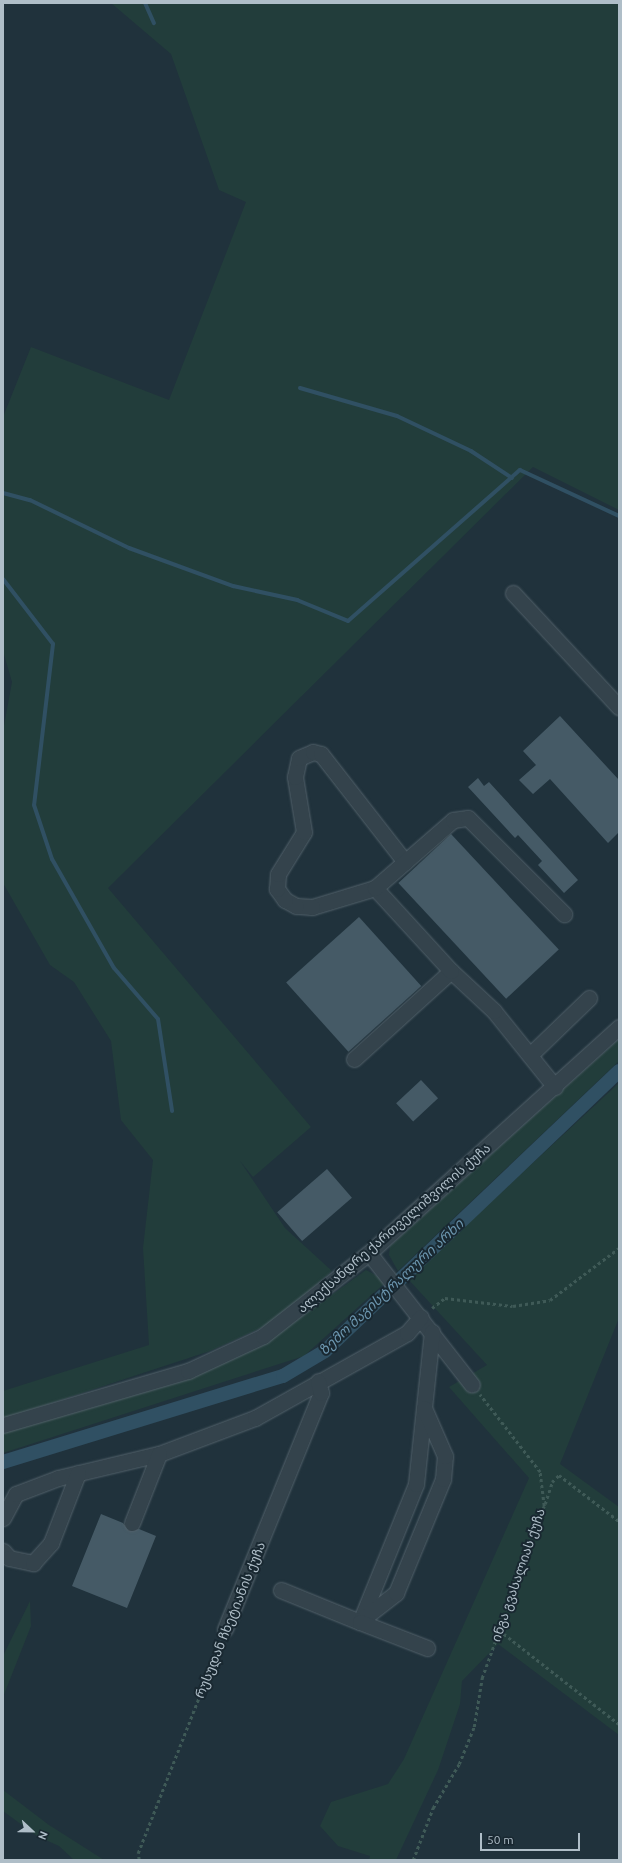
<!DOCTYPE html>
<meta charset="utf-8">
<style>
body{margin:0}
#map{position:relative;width:622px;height:1863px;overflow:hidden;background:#20323c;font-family:Ubuntu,"Noto Sans Georgian",sans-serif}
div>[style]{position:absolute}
.green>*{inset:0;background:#223d3b}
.stream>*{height:4px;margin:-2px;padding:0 2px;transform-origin:2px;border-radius:2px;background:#305063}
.canal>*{height:14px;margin:-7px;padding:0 7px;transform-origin:7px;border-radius:7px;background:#305063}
.building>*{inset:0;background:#455a66;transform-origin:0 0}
.path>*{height:2.5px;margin-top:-1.25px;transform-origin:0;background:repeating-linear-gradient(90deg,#3f5a57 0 3px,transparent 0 6px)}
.roads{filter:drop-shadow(0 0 1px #52616a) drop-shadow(0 0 1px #52616a)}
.minor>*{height:15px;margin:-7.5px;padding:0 7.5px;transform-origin:7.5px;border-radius:7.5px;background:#34434c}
span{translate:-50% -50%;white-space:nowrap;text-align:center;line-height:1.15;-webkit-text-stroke:4px #192831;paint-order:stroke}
.street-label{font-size:13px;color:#afbec8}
.water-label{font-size:14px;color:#6c96af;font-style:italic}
.frame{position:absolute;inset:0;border:4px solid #afbec8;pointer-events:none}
.north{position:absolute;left:12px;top:1811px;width:40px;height:40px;-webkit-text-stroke:3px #192831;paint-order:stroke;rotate:112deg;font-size:11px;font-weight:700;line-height:16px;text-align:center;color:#afbec8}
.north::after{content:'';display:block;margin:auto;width:14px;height:18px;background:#afbec8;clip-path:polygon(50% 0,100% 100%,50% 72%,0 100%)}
.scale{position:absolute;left:480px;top:1833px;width:100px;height:18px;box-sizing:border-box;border:2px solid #afbec8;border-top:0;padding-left:5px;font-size:12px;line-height:14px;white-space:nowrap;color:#afbec8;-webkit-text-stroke:3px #192831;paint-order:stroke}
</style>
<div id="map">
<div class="green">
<div style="clip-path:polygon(111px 3px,619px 3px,619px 510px,533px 467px,108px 888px,311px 1127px,253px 1177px,240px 1161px,285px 1228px,332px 1271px,274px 1322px,210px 1351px,3px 1419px,3px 1391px,149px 1345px,143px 1248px,153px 1160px,121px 1120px,111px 1041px,74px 982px,50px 965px,3px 883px,3px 731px,12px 682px,3px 651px,3px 417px,31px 347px,169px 400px,246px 202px,219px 190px,171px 54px)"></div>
<div style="clip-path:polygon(619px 1039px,619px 1061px,398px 1271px,389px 1255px,390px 1246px)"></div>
<div style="clip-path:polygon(619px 1083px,619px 1318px,560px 1464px,619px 1507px,619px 1735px,498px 1644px,462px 1681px,460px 1704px,438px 1770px,396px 1860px,369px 1860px,370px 1856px,338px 1846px,320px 1826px,331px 1802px,388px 1784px,404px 1759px,529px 1478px,449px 1387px,487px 1365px,408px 1279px)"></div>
<div style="clip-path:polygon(366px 1270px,387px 1281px,304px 1356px,3px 1453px,3px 1432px,238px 1355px,289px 1326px)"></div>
<div style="clip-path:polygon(30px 1601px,31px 1626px,3px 1697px,3px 1656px)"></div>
<div style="clip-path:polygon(3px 1790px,49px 1825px,104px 1860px,74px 1860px,59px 1846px,37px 1836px,3px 1811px)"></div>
</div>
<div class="stream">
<div style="left:145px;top:3px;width:22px;rotate:66deg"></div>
<div style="left:300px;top:388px;width:101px;rotate:16.1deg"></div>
<div style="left:397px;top:416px;width:82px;rotate:25.3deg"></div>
<div style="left:471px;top:451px;width:49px;rotate:33.4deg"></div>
<div style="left:3px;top:493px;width:28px;rotate:15deg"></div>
<div style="left:30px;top:500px;width:110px;rotate:25.9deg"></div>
<div style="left:129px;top:548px;width:111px;rotate:20.1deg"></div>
<div style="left:233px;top:586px;width:66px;rotate:12.3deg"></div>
<div style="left:297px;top:600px;width:55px;rotate:22.4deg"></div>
<div style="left:348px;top:621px;width:229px;rotate:-41.3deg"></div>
<div style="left:520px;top:470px;width:109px;rotate:24.9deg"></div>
<div style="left:3px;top:579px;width:82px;rotate:52.4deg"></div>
<div style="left:53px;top:644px;width:162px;rotate:96.7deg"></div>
<div style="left:34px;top:805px;width:57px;rotate:71.6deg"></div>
<div style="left:52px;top:859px;width:125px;rotate:60.4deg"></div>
<div style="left:114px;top:968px;width:67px;rotate:49.2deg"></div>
<div style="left:158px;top:1019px;width:93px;rotate:81.3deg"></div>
</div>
<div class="canal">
<div style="left:3px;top:1462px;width:293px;rotate:-17.1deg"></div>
<div style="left:283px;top:1376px;width:49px;rotate:-30.8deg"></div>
<div style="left:325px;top:1351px;width:406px;rotate:-43.6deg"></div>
</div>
<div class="building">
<div style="clip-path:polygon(560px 716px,619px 780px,619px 832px,608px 843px,550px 779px,533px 794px,519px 780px,536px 765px,523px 751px)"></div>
<div style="clip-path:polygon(478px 778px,484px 786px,489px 782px,578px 880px,564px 893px,538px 865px,542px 861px,518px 835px,515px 838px,468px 787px)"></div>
<div style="left:451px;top:834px;width:158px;height:72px;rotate:47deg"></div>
<div style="left:359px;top:917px;width:93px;height:98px;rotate:48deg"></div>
<div style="left:421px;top:1080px;width:25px;height:34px;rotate:47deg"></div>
<div style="left:327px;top:1169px;width:38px;height:66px;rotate:49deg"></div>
<div style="clip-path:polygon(101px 1514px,123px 1523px,129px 1531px,139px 1529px,156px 1536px,127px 1608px,72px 1586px)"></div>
</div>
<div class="path">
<div style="left:432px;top:1308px;width:16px;rotate:-38deg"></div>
<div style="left:445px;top:1298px;width:68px;rotate:6.7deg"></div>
<div style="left:513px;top:1306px;width:37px;rotate:-9deg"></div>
<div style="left:550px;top:1300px;width:86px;rotate:-37deg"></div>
<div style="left:545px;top:1504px;width:23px;rotate:-72deg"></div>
<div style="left:552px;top:1482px;width:10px;rotate:-45deg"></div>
<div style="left:559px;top:1475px;width:76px;rotate:37.5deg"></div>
<div style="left:499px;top:1630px;width:152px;rotate:38.1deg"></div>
<div style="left:139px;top:1860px;width:7px;rotate:-98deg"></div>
<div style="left:138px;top:1853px;width:228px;rotate:-68.6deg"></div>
<div style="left:413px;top:1860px;width:56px;rotate:-69deg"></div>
<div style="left:433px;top:1808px;width:51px;rotate:-59.4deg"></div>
<div style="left:459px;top:1764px;width:40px;rotate:-68deg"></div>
<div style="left:474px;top:1727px;width:50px;rotate:-80.7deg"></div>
<div style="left:482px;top:1678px;width:183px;rotate:-70.2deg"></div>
<div style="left:544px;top:1506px;width:34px;rotate:-97deg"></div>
<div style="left:540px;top:1472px;width:98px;rotate:-127.9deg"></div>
</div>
<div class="roads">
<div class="minor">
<div style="left:513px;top:593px;width:156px;rotate:47.1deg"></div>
<div style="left:375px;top:888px;width:66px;rotate:163.2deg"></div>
<div style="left:312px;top:907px;width:16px;rotate:-176deg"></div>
<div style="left:296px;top:906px;width:13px;rotate:-151deg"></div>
<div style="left:285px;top:900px;width:14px;rotate:-126deg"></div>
<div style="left:277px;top:889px;width:15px;rotate:-86deg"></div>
<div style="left:278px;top:874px;width:49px;rotate:-58.2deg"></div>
<div style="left:304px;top:832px;width:56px;rotate:-99.3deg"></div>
<div style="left:295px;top:777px;width:19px;rotate:-78deg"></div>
<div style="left:299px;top:758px;width:15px;rotate:-23deg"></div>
<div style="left:313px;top:752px;width:8px;rotate:14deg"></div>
<div style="left:321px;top:754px;width:137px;rotate:52.1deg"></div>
<div style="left:530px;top:1055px;width:82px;rotate:-44deg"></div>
<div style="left:354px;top:1059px;width:131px;rotate:-42.2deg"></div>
<div style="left:555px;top:1087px;width:97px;rotate:-128.8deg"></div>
<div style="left:494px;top:1011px;width:59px;rotate:-137.1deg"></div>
<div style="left:451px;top:971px;width:113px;rotate:-132.5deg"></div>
<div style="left:375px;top:888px;width:103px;rotate:-41.1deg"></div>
<div style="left:453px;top:820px;width:15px;rotate:-8deg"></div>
<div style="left:468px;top:818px;width:136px;rotate:45deg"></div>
<div style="left:369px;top:1253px;width:167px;rotate:52deg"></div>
<div style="left:3px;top:1425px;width:193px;rotate:-16.3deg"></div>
<div style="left:188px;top:1371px;width:83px;rotate:-25deg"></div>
<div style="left:263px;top:1336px;width:135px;rotate:-38.1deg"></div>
<div style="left:369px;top:1253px;width:337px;rotate:-42.1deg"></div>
<div style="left:3px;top:1518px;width:27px;rotate:-62deg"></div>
<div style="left:16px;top:1494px;width:45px;rotate:-20.9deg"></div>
<div style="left:58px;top:1478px;width:104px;rotate:-13.4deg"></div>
<div style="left:159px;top:1454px;width:103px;rotate:-20.6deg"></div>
<div style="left:255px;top:1418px;width:174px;rotate:-29.2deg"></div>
<div style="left:407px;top:1333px;width:21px;rotate:-49deg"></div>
<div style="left:132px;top:1523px;width:74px;rotate:-68.6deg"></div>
<div style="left:3px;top:1551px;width:9px;rotate:49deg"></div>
<div style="left:9px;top:1558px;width:25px;rotate:12deg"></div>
<div style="left:33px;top:1563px;width:27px;rotate:-48deg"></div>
<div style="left:51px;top:1543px;width:75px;rotate:-68.9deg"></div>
<div style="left:281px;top:1590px;width:85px;rotate:22.1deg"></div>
<div style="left:360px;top:1622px;width:149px;rotate:-67.9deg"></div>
<div style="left:416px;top:1484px;width:153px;rotate:-84deg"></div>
<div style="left:360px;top:1621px;width:46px;rotate:-37.9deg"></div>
<div style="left:396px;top:1593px;width:123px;rotate:-67.6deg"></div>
<div style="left:443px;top:1479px;width:23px;rotate:-85deg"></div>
<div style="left:445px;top:1456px;width:52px;rotate:-113.6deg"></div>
<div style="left:360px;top:1622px;width:72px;rotate:21.2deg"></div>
<div style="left:225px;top:1629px;width:255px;rotate:-67.9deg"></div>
<div style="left:321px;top:1393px;width:12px;rotate:-104deg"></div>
</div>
</div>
<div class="street-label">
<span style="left:394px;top:1228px;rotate:-41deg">ალექსანდრე ქართველიშვილის ქუჩა</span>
<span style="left:518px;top:1575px;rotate:-71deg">ინგა გვასალიას ქუჩა</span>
<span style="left:230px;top:1620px;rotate:-68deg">რუსუდან ჩხეტიანის ქუჩა</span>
</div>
<div class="water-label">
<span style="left:391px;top:1287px;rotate:-43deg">ზემო მაგისტრალური არხი</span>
</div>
<div class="frame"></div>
<div class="north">N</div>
<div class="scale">50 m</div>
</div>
